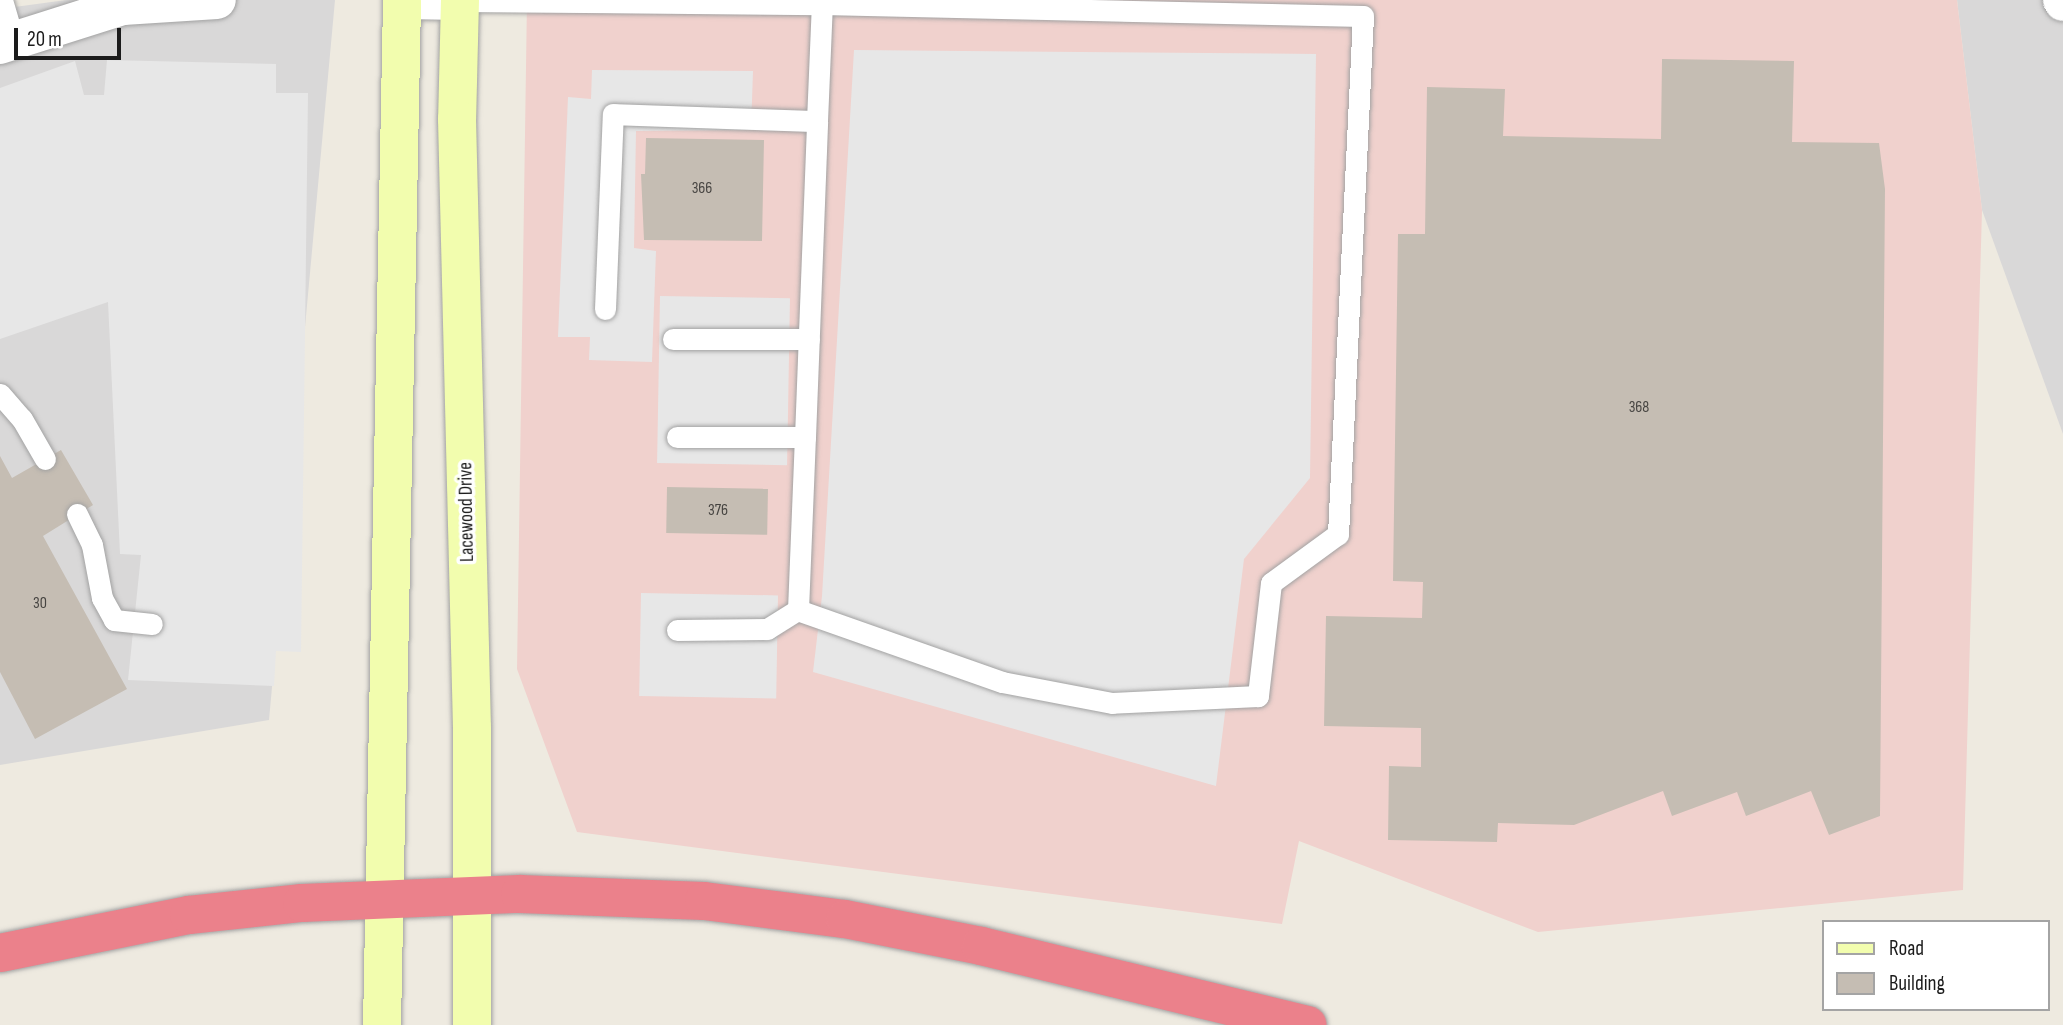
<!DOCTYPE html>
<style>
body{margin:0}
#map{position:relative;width:2063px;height:1025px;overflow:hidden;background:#eeeae0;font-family:"Sofia Sans Condensed",sans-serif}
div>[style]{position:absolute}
.residential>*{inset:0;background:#d9d8d8}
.commercial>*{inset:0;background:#f0d1cd}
.parking>*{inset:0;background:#e7e7e7;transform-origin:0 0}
.building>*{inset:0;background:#c5bdb3;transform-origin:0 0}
.roads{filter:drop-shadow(0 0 2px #a2a2a2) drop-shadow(0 0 2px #a2a2a2)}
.service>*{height:21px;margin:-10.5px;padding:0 10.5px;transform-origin:10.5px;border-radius:10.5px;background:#fff}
.minor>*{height:38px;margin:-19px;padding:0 19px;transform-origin:19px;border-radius:19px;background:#fff}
.secondary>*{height:38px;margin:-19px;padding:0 19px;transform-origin:19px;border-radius:19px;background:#f2fdae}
.motorway>*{height:38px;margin:-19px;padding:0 19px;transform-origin:19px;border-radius:19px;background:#eb818b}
span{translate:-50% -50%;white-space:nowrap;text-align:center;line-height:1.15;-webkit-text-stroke:7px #fff;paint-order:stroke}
.number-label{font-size:16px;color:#464441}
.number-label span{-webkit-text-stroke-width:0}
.street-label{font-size:19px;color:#1b1b1b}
.legend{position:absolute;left:1822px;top:920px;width:228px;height:91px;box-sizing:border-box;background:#fff;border:2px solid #a4a4a4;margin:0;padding:9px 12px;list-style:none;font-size:21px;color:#1b1b1b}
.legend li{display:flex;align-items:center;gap:14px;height:35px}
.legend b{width:35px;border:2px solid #a4a4a4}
.scale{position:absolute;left:14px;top:28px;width:107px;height:32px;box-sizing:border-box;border:4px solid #1b1b1b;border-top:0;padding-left:9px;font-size:21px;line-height:24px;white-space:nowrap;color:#1b1b1b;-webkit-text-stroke:5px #fff;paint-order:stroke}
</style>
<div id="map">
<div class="residential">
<div style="clip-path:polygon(66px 0,335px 0,269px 720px,0 765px,0 9px)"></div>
<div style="clip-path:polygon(1957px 0,2063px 0,2063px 434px,1982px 210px)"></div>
</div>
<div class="commercial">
<div style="clip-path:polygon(527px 0,1957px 0,1982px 210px,1963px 890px,1538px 932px,1299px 841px,1282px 924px,577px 832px,517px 669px)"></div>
</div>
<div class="parking">
<div style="clip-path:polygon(854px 50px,1316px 54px,1310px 478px,1244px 559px,1216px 786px,813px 672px,822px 596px)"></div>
<div style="clip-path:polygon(107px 60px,276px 64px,276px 93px,308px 93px,301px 652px,276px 651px,274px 686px,128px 680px,141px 555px,120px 554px,108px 302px,0 339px,0 88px,75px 61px,84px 95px,104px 95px)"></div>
<div style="clip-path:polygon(592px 70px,753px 71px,751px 130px,636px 131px,634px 248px,656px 251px,652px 362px,589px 360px,590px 337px,558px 337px,568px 97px,591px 99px)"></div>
<div style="left:660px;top:296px;width:130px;height:167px;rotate:1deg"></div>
<div style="left:641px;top:593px;width:137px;height:103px;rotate:1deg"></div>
</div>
<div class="building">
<div style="clip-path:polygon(1662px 59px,1794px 61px,1792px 142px,1879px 143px,1885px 189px,1880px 816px,1829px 835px,1811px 791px,1746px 816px,1737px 792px,1672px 816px,1663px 791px,1574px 825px,1498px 823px,1497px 842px,1388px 840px,1389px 766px,1421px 767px,1421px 728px,1324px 726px,1326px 616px,1422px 618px,1423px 582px,1393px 581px,1398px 234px,1425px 234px,1427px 87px,1505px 89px,1503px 136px,1661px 139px)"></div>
<div style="clip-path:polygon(646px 138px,764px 140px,762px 241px,644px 240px,641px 174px,645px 174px)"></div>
<div style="clip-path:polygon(61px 450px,93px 505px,43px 536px,127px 689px,35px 739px,0 672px,0 456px,12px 478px)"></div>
<div style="left:667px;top:487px;width:101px;height:46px;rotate:1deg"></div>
</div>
<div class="roads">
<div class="service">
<div style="left:2px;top:0;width:43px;rotate:73.7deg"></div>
<div style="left:460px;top:1px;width:362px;rotate:0.5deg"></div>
<div style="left:822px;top:4px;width:541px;rotate:1.27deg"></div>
<div style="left:1363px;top:16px;width:519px;rotate:92.76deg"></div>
<div style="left:1338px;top:534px;width:83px;rotate:143.8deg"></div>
<div style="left:1271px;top:583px;width:114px;rotate:96.6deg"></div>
<div style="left:1258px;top:696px;width:146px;rotate:177.3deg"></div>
<div style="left:1112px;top:703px;width:112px;rotate:-169.2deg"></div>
<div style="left:1002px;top:682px;width:216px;rotate:-160.6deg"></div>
<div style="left:798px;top:610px;width:173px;rotate:-87.7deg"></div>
<div style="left:805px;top:437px;width:316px;rotate:-87.8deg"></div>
<div style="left:817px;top:121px;width:117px;rotate:-87.6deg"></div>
<div style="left:822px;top:4px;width:4px;rotate:-90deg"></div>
<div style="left:605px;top:309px;width:195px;rotate:-87.7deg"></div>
<div style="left:613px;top:114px;width:204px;rotate:2deg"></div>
<div style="left:673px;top:339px;width:136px"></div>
<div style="left:0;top:394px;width:33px;rotate:49deg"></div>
<div style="left:22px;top:419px;width:46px;rotate:60.1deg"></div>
<div style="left:677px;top:437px;width:128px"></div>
<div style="left:77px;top:514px;width:34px;rotate:64deg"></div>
<div style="left:92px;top:545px;width:54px;rotate:79.3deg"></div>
<div style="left:102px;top:598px;width:25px;rotate:61deg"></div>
<div style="left:114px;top:620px;width:38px;rotate:6deg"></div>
<div style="left:677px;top:630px;width:90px;rotate:-0.6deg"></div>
<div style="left:767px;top:629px;width:36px;rotate:-32deg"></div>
</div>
<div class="minor">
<div style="left:406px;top:0;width:54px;rotate:1.1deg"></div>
<div style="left:2062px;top:0;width:2px;rotate:63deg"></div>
<div style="left:0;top:45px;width:129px;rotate:-17.6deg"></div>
<div style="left:123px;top:6px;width:94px;rotate:-3.7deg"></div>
</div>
<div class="secondary">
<div style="left:460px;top:0;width:119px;rotate:91.4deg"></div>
<div style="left:457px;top:119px;width:609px;rotate:88.59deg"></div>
<div style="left:472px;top:728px;width:297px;rotate:90deg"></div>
<div style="left:382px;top:1025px;width:1025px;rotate:-88.88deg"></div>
</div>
<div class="motorway">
<div style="left:0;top:953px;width:193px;rotate:-11.4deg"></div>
<div style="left:189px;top:915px;width:114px;rotate:-6.1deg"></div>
<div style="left:302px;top:903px;width:218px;rotate:-2.4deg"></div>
<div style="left:520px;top:894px;width:184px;rotate:2.2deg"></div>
<div style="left:704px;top:901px;width:142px;rotate:7.3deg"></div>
<div style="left:845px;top:919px;width:139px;rotate:11.2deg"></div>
<div style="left:981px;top:946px;width:336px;rotate:13.6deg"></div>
</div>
</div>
<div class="number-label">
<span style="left:702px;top:189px">366</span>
<span style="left:1639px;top:408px">368</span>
<span style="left:718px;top:511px">376</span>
<span style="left:40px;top:604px">30</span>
</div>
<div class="street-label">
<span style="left:467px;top:512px;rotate:-91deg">Lacewood Drive</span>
</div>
<ul class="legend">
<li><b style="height:9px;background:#f2fdae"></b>Road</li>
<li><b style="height:19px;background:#c5bdb3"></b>Building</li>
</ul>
<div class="scale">20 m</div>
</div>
